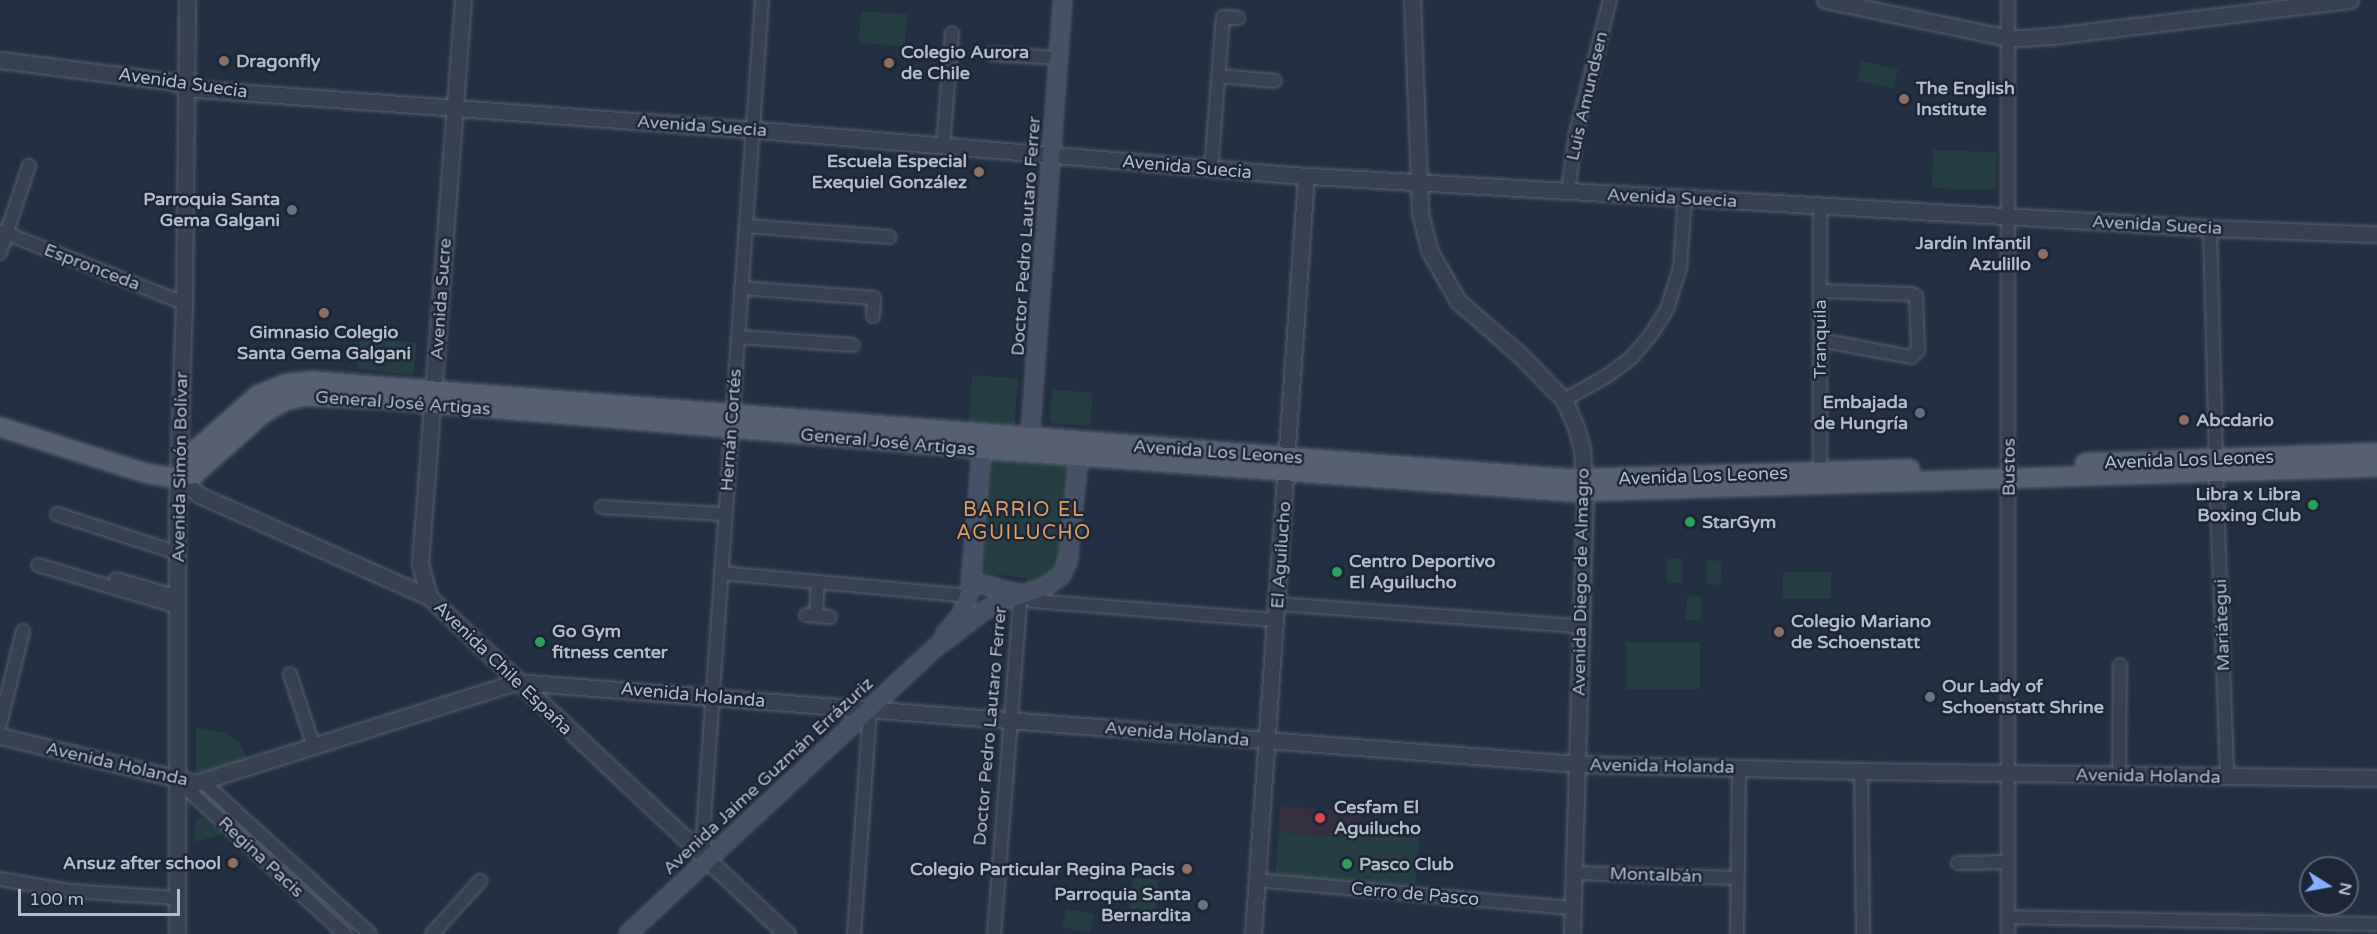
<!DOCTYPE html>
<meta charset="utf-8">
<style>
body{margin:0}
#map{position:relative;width:2377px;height:934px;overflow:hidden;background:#232f42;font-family:"Varela Round",sans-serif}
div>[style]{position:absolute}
.medical>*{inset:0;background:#343042;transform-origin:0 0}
.green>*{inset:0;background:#253e43;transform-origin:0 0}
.roads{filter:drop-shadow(0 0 2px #555f6f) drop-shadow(0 0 2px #555f6f)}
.minor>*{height:12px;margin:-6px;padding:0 6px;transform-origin:6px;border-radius:6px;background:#384152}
.tertiary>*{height:15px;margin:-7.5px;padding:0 7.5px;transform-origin:7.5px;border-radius:7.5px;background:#384152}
.secondary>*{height:16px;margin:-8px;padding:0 8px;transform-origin:8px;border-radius:8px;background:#454f65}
.primary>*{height:18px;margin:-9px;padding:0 9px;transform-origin:9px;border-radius:9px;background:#566072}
.dots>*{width:16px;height:16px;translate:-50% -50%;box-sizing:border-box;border:3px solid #1c2637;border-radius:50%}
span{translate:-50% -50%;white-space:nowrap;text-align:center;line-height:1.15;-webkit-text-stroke:5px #1c2637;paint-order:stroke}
.poi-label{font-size:18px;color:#b4bccc;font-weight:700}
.left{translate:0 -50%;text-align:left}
.right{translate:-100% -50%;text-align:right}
.street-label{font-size:18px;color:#b4bccc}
.neighbourhood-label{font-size:20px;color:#de9d5d;letter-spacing:1.5px}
.north{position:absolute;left:2299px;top:856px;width:60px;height:60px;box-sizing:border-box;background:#1c2637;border:2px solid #596273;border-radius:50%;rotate:101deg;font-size:16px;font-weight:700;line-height:24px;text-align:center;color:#b4bccc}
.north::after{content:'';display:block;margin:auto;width:21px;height:27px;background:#86aeff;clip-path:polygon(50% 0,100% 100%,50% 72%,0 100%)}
.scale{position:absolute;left:18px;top:889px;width:162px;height:27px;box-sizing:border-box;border:3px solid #b4bccc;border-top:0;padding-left:8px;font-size:18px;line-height:21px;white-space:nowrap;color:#b4bccc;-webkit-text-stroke:4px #1c2637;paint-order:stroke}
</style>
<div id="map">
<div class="medical">
<div style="left:1280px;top:806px;width:82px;height:26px;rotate:4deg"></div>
</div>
<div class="green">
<div style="left:861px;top:11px;width:46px;height:32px;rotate:4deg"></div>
<div style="left:1862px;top:61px;width:37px;height:20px;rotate:13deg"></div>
<div style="left:1933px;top:150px;width:64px;height:38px;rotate:2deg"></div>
<div style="left:360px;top:337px;width:57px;height:32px;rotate:6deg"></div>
<div style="left:972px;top:375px;width:46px;height:49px;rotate:4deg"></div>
<div style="left:1052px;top:390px;width:41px;height:33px;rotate:4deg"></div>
<div style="clip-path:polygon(991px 455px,1066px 461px,1070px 465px,1063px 558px,1050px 579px,1021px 587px,1028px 580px,1026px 578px,999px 575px,993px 582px,979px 579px,986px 459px)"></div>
<div style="left:1667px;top:559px;width:15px;height:24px"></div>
<div style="left:1707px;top:560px;width:15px;height:24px;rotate:4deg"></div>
<div style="left:1783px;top:572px;width:48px;height:27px"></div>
<div style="left:1687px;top:596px;width:15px;height:24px;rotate:4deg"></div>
<div style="left:1626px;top:642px;width:74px;height:47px"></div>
<div style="clip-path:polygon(196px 727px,225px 733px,239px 742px,248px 759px,196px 774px)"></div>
<div style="clip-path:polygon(204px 790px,330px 903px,326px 907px,212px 805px,202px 792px)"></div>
<div style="clip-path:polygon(202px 816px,221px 832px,223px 834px,195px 842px,195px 821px)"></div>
<div style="clip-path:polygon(1361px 823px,1420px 828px,1415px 887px,1275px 876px,1279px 832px,1359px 838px)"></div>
<div style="left:1132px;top:878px;width:26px;height:43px;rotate:4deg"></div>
<div style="left:1066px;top:909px;width:28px;height:19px;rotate:10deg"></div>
</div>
<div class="roads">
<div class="minor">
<div style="left:2008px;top:0;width:934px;rotate:90deg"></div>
<div style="left:992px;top:54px;width:67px;rotate:3.4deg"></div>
<div style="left:1219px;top:76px;width:56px;rotate:5.1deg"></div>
<div style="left:943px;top:147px;width:114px;rotate:-85.5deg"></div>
<div style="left:1211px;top:169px;width:152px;rotate:-85.5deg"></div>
<div style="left:1223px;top:17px;width:15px;rotate:4deg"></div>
<div style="left:1568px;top:192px;width:60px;rotate:-82.3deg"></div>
<div style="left:1576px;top:133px;width:137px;rotate:-75.7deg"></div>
<div style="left:746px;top:226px;width:144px;rotate:4.4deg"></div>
<div style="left:2210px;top:228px;width:231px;rotate:88.5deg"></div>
<div style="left:0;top:231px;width:198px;rotate:21.4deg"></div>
<div style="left:0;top:253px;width:92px;rotate:-71.6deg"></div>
<div style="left:741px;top:288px;width:133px;rotate:4.3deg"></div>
<div style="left:874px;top:298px;width:18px;rotate:93deg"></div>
<div style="left:738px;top:337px;width:115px;rotate:4deg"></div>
<div style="left:1820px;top:340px;width:93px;rotate:10.6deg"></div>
<div style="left:1911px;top:357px;width:10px;rotate:-45deg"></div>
<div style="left:1918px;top:350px;width:54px;rotate:-92.1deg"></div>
<div style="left:1916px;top:296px;width:5px;rotate:-158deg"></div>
<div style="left:1911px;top:294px;width:91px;rotate:-178.1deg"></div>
<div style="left:1564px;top:400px;width:49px;rotate:-29.2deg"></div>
<div style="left:1607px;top:376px;width:31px;rotate:-37deg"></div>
<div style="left:1632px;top:357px;width:31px;rotate:-50deg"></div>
<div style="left:1652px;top:333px;width:28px;rotate:-58deg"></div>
<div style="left:1667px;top:309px;width:43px;rotate:-72.4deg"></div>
<div style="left:1680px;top:268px;width:71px;rotate:-86deg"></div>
<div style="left:1820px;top:472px;width:266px;rotate:-90deg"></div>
<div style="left:2216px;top:472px;width:306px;rotate:87.9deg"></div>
<div style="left:602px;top:507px;width:123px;rotate:3.3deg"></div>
<div style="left:57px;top:514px;width:127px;rotate:17.9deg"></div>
<div style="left:38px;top:565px;width:146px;rotate:16.7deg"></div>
<div style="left:721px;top:573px;width:249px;rotate:5.3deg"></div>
<div style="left:116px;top:579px;width:65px;rotate:16.2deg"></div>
<div style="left:1019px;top:593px;width:16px;rotate:30deg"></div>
<div style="left:1033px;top:601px;width:245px;rotate:4.5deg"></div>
<div style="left:1278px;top:604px;width:303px;rotate:4.2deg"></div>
<div style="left:806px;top:615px;width:24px;rotate:5deg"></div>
<div style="left:816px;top:616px;width:34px;rotate:-87deg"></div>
<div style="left:290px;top:674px;width:77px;rotate:71.8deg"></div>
<div style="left:0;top:724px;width:96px;rotate:-76.1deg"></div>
<div style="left:1861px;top:771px;width:163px;rotate:89.3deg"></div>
<div style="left:2119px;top:776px;width:111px;rotate:-89.5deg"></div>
<div style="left:177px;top:780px;width:228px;rotate:42.5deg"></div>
<div style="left:203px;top:782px;width:226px;rotate:42.3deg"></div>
<div style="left:706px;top:859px;width:26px;rotate:-97deg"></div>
<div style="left:703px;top:833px;width:835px;rotate:-85.95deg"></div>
<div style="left:1958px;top:863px;width:50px;rotate:-1.1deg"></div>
<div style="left:1575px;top:873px;width:162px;rotate:1.8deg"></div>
<div style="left:0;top:879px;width:71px;rotate:9.7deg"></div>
<div style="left:70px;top:891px;width:107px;rotate:3.7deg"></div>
<div style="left:1257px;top:880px;width:317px;rotate:5.1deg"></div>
<div style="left:2008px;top:917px;width:369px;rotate:1.1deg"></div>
<div style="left:432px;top:934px;width:72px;rotate:-47.8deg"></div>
<div style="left:854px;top:934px;width:225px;rotate:-85.9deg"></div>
<div style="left:994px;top:934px;width:341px;rotate:-85.5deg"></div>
<div style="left:1737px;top:934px;width:166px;rotate:-89.3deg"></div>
</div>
<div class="tertiary">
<div style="left:1412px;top:0;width:213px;rotate:87.8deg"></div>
<div style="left:1420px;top:213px;width:38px;rotate:76deg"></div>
<div style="left:1429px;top:250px;width:59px;rotate:60.4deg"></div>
<div style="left:1458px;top:301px;width:81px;rotate:41deg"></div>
<div style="left:1519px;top:354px;width:64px;rotate:45.6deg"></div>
<div style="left:1564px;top:400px;width:30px;rotate:66deg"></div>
<div style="left:1576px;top:427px;width:23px;rotate:75deg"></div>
<div style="left:1582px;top:449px;width:44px;rotate:86.1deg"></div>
<div style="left:1585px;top:493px;width:441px;rotate:91.7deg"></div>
<div style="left:1825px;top:0;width:187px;rotate:11.7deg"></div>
<div style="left:2008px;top:38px;width:14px"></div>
<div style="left:2022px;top:38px;width:31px;rotate:-4deg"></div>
<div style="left:2053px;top:36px;width:299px;rotate:-6.9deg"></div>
<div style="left:0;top:60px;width:174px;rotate:7.2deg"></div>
<div style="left:173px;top:82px;width:24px;rotate:17deg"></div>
<div style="left:196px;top:89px;width:576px;rotate:4.18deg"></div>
<div style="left:770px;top:131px;width:524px;rotate:4.82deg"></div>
<div style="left:1292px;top:175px;width:920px;rotate:3.3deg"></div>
<div style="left:2210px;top:228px;width:167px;rotate:2.1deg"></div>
<div style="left:178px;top:476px;width:28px;rotate:42deg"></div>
<div style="left:199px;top:495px;width:252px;rotate:23.9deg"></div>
<div style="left:429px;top:597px;width:492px;rotate:43.3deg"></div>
<div style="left:429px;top:597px;width:34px;rotate:-105deg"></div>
<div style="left:420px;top:564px;width:566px;rotate:-85.64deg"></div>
<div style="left:0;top:736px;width:202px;rotate:13.5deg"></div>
<div style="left:196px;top:783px;width:336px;rotate:-17.5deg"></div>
<div style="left:516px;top:682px;width:1065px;rotate:4.42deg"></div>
<div style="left:1578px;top:764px;width:283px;rotate:1.4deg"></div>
<div style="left:1861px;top:771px;width:516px;rotate:0.78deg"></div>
<div style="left:177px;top:934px;width:430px;rotate:-90deg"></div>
<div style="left:177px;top:504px;width:201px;rotate:-88deg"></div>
<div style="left:184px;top:303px;width:303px;rotate:-89.4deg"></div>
<div style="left:1253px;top:934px;width:760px;rotate:-86deg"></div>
</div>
<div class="secondary">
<div style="left:1029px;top:449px;width:450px;rotate:-85.7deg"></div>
<div style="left:972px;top:580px;width:8px;rotate:30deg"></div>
<div style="left:979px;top:584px;width:40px;rotate:13deg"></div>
<div style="left:944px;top:635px;width:30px;rotate:-50deg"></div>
<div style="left:963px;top:612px;width:24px;rotate:-73deg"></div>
<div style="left:970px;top:589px;width:155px;rotate:-85.2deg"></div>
<div style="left:628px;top:934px;width:420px;rotate:-43deg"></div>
<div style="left:935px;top:648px;width:61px;rotate:-37.1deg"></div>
<div style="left:984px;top:611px;width:21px;rotate:-29deg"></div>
<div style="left:1002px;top:601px;width:43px;rotate:-17.6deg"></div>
<div style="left:1043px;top:588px;width:22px;rotate:-34deg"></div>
<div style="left:1061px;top:576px;width:17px;rotate:-65deg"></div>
<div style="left:1068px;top:561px;width:118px;rotate:-84.1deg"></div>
</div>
<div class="primary">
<div style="left:0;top:427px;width:152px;rotate:17.6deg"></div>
<div style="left:145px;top:473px;width:22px;rotate:10deg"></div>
<div style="left:167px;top:477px;width:28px;rotate:-6deg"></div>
<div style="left:195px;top:474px;width:89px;rotate:-41.8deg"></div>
<div style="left:261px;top:415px;width:27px;rotate:-31deg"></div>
<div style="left:284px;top:401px;width:22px;rotate:-13deg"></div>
<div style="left:305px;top:396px;width:74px;rotate:2.3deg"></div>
<div style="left:379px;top:399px;width:605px;rotate:4.74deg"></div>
<div style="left:982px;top:449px;width:590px;rotate:4.18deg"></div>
<div style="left:1570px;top:492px;width:807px;rotate:-1.77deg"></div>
<div style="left:2085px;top:463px;width:292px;rotate:-2deg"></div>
<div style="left:178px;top:476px;width:32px;rotate:-55deg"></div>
<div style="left:196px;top:450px;width:83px;rotate:-41.6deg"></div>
<div style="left:258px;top:395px;width:29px;rotate:-22deg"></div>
<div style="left:285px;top:384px;width:27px;rotate:-6deg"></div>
<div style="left:312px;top:381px;width:1262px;rotate:4.45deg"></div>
<div style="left:1570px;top:479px;width:340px;rotate:-1.7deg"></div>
</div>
</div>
<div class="dots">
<div style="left:224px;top:61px;background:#8d6e63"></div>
<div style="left:889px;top:63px;background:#8d6e63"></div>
<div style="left:1904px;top:99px;background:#8d6e63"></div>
<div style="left:979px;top:172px;background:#8d6e63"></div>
<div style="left:292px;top:210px;background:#6b7280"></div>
<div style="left:2043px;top:254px;background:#8d6e63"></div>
<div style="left:324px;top:313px;background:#8d6e63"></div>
<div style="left:1920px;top:413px;background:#5c6f8a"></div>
<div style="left:2184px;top:420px;background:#8d6e63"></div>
<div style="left:2313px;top:505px;background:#2e9e5b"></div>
<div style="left:1690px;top:522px;background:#2e9e5b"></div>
<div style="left:1337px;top:572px;background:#2e9e5b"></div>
<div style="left:1779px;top:632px;background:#8d6e63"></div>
<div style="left:540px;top:642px;background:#2e9e5b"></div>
<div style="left:1930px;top:697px;background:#6b7280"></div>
<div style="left:1320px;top:818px;background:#e0444e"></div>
<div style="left:233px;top:863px;background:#8d6e63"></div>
<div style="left:1347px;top:864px;background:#2e9e5b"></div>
<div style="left:1187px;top:869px;background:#8d6e63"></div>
<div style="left:1203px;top:905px;background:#6b7280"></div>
</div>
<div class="poi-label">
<span class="left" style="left:901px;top:63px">Colegio Aurora<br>de Chile</span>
<span class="left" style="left:236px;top:61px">Dragonfly</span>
<span class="left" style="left:1916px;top:99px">The English<br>Institute</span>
<span class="right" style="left:967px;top:172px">Escuela Especial<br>Exequiel González</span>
<span class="right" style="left:280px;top:210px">Parroquia Santa<br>Gema Galgani</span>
<span class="right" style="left:2031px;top:254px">Jardín Infantil<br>Azulillo</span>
<span style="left:324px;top:343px">Gimnasio Colegio<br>Santa Gema Galgani</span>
<span class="right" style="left:1908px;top:413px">Embajada<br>de Hungría</span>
<span class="left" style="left:2196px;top:420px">Abcdario</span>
<span class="right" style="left:2301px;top:505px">Libra x Libra<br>Boxing Club</span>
<span class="left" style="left:1702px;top:522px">StarGym</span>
<span class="left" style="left:1349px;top:572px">Centro Deportivo<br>El Aguilucho</span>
<span class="left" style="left:1791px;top:632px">Colegio Mariano<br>de Schoenstatt</span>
<span class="left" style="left:552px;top:642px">Go Gym<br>fitness center</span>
<span class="left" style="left:1942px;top:697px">Our Lady of<br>Schoenstatt Shrine</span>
<span class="left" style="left:1334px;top:818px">Cesfam El<br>Aguilucho</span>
<span class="right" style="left:221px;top:863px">Ansuz after school</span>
<span class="left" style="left:1359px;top:864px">Pasco Club</span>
<span class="right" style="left:1175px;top:869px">Colegio Particular Regina Pacis</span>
<span class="right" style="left:1191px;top:905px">Parroquia Santa<br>Bernardita</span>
</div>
<div class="street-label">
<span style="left:183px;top:83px;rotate:8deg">Avenida Suecia</span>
<span style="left:1587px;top:96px;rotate:-77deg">Luis Amundsen</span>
<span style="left:702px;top:126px;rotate:4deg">Avenida Suecia</span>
<span style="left:1187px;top:167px;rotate:5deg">Avenida Suecia</span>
<span style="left:1672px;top:198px;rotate:3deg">Avenida Suecia</span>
<span style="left:2157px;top:225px;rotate:3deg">Avenida Suecia</span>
<span style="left:1026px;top:236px;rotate:-86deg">Doctor Pedro Lautaro Ferrer</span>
<span style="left:92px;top:267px;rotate:21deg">Espronceda</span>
<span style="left:441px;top:299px;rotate:-86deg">Avenida Sucre</span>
<span style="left:1820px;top:339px;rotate:-90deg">Tranquila</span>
<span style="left:403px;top:403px;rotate:4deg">General José Artigas</span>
<span style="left:731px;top:430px;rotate:-86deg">Hernán Cortés</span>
<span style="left:888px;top:442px;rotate:5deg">General José Artigas</span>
<span style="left:1218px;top:452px;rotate:4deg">Avenida Los Leones</span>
<span style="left:2189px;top:460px;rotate:-2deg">Avenida Los Leones</span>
<span style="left:180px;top:467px;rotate:-89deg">Avenida Simón Bolívar</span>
<span style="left:2009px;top:467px;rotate:-90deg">Bustos</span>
<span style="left:1703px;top:476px;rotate:-2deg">Avenida Los Leones</span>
<span style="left:1281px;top:555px;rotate:-86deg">El Aguilucho</span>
<span style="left:1581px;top:582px;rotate:-89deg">Avenida Diego de Almagro</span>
<span style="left:2222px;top:625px;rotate:-92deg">Mariátegui</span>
<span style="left:503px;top:668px;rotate:44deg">Avenida Chile España</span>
<span style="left:693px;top:695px;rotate:5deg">Avenida Holanda</span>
<span style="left:990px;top:726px;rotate:-85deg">Doctor Pedro Lautaro Ferrer</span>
<span style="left:1177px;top:734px;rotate:5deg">Avenida Holanda</span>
<span style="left:117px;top:764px;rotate:13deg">Avenida Holanda</span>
<span style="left:1662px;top:766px;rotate:1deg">Avenida Holanda</span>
<span style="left:768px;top:776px;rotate:-43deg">Avenida Jaime Guzmán Errázuriz</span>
<span style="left:2148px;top:776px;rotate:1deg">Avenida Holanda</span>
<span style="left:261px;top:857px;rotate:43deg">Regina Pacis</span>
<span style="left:1656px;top:875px;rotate:2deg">Montalbán</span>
<span style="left:1415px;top:894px;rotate:5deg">Cerro de Pasco</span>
</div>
<div class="neighbourhood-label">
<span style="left:1024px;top:522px">BARRIO EL<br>AGUILUCHO</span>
</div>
<div class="north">N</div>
<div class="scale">100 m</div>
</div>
